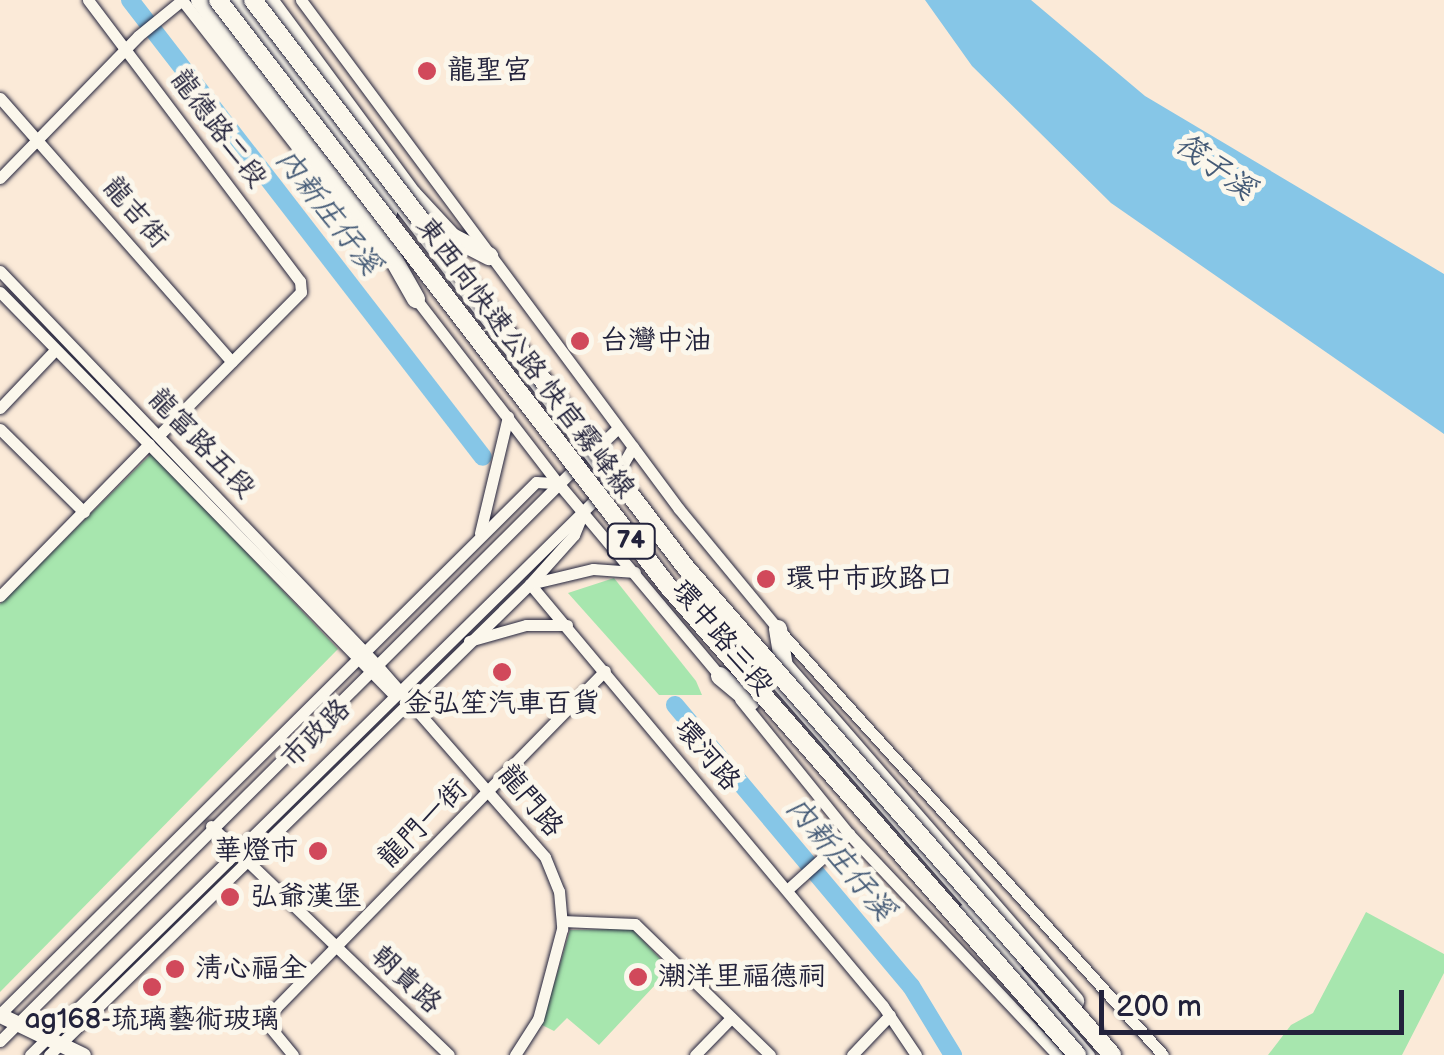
<!DOCTYPE html>
<meta charset="utf-8">
<style>
body{margin:0}
#map{position:relative;width:1444px;height:1055px;overflow:hidden;background:#fbead8;font-family:"Balsamiq Sans","LXGW WenKai TC",sans-serif}
div>[style]{position:absolute}
.green>*{inset:0;background:#a7e6ae}
.water>*{inset:0;background:#86c6e7}
.river>*{height:18px;margin:-9px;padding:0 9px;transform-origin:9px;border-radius:9px;background:#86c6e7}
.roads{filter:drop-shadow(0 0 2px #22223b) drop-shadow(0 0 2px #22223b)}
.minor>*{height:11px;margin:-5.5px;padding:0 5.5px;transform-origin:5.5px;border-radius:5.5px;background:#fbf7ec}
.major>*{height:15px;margin:-7.5px;padding:0 7.5px;transform-origin:7.5px;border-radius:7.5px;background:#fbf7ec}
.highway>*{height:18px;margin:-9px;padding:0 9px;transform-origin:9px;border-radius:9px;background:#fbf7ec}
.bridges{filter:drop-shadow(0 0 2px #22223b) drop-shadow(0 0 2px #22223b)}
.highway-bridge>*{height:18px;margin:-9px;padding:0 9px;transform-origin:9px;border-radius:9px;background:#fbf7ec}
.dots>*{width:28px;height:28px;translate:-50% -50%;box-sizing:border-box;border:5px solid #fbf7ec;border-radius:50%}
span{translate:-50% -50%;white-space:nowrap;text-align:center;line-height:1.15;-webkit-text-stroke:10px #fbf7ec;paint-order:stroke}
.shield-label span{padding:2px 8px;background:#fbf7ec;border:2px solid;border-radius:8px;-webkit-text-stroke-width:0}
.shield-label{font-size:25px;color:#22223b;font-weight:700}
.poi-label{font-size:28px;color:#22223b}
.left{translate:0 -50%;text-align:left}
.right{translate:-100% -50%;text-align:right}
.street-label{font-size:28px;color:#22223b}
.water-label{font-size:30px;color:#455b77;font-style:italic}
.scale{position:absolute;left:1099px;top:990px;width:305px;height:45px;box-sizing:border-box;border:5px solid #22223b;border-top:0;padding-left:12px;font-size:30px;line-height:35px;white-space:nowrap;color:#22223b;-webkit-text-stroke:8px #fbf7ec;paint-order:stroke}
</style>
<div id="map">
<div class="green">
<div style="clip-path:polygon(152px 453px,338px 649px,0 992px,0 604px)"></div>
<div style="clip-path:polygon(614px 578px,696px 681px,702px 695px,659px 695px,568px 593px)"></div>
<div style="clip-path:polygon(1366px 912px,1444px 954px,1444px 973px,1402px 1055px,1268px 1055px,1291px 1025px,1313px 1013px)"></div>
<div style="clip-path:polygon(632px 929px,670px 969px,599px 1045px,567px 1018px,554px 1031px,542px 1025px,570px 930px)"></div>
</div>
<div class="water">
<div style="clip-path:polygon(925px 0,1031px 0,1145px 96px,1444px 274px,1444px 434px,1111px 203px,972px 66px)"></div>
</div>
<div class="river">
<div style="left:130px;top:0;width:577px;rotate:52.32deg"></div>
<div style="left:675px;top:705px;width:367px;rotate:50deg"></div>
<div style="left:911px;top:986px;width:81px;rotate:58.7deg"></div>
</div>
<div class="roads">
<div class="minor">
<div style="left:88px;top:0;width:352px;rotate:53deg"></div>
<div style="left:300px;top:281px;width:11px;rotate:85deg"></div>
<div style="left:301px;top:292px;width:202px;rotate:134.8deg"></div>
<div style="left:182px;top:0;width:286px;rotate:52deg"></div>
<div style="left:231px;top:0;width:266px;rotate:53deg"></div>
<div style="left:242px;top:0;width:616px;rotate:52.65deg"></div>
<div style="left:301px;top:0;width:634px;rotate:53.4deg"></div>
<div style="left:679px;top:509px;width:156px;rotate:50.5deg"></div>
<div style="left:778px;top:629px;width:574px;rotate:47.89deg"></div>
<div style="left:0;top:98px;width:351px;rotate:48.7deg"></div>
<div style="left:0;top:178px;width:198px;rotate:-45.8deg"></div>
<div style="left:138px;top:36px;width:57px;rotate:-39.3deg"></div>
<div style="left:0;top:271px;width:545px;rotate:46.26deg"></div>
<div style="left:377px;top:665px;width:255px;rotate:48.8deg"></div>
<div style="left:545px;top:857px;width:37px;rotate:68deg"></div>
<div style="left:559px;top:891px;width:38px;rotate:85deg"></div>
<div style="left:562px;top:929px;width:93px;rotate:104.9deg"></div>
<div style="left:538px;top:1019px;width:43px;rotate:122.6deg"></div>
<div style="left:0;top:292px;width:565px;rotate:45.65deg"></div>
<div style="left:413px;top:295px;width:237px;rotate:52.4deg"></div>
<div style="left:558px;top:483px;width:258px;rotate:50deg"></div>
<div style="left:0;top:408px;width:80px;rotate:-46.5deg"></div>
<div style="left:0;top:429px;width:118px;rotate:44.7deg"></div>
<div style="left:592px;top:453px;width:36px;rotate:-44deg"></div>
<div style="left:615px;top:478px;width:36px;rotate:-60deg"></div>
<div style="left:480px;top:533px;width:120px;rotate:-76.5deg"></div>
<div style="left:530px;top:584px;width:550px;rotate:50.09deg"></div>
<div style="left:883px;top:1006px;width:59px;rotate:56deg"></div>
<div style="left:530px;top:584px;width:65px;rotate:-13.4deg"></div>
<div style="left:593px;top:569px;width:42px;rotate:4.1deg"></div>
<div style="left:699px;top:595px;width:487px;rotate:48.9deg"></div>
<div style="left:0;top:596px;width:213px;rotate:-45.6deg"></div>
<div style="left:469px;top:641px;width:59px;rotate:-15.7deg"></div>
<div style="left:526px;top:625px;width:41px"></div>
<div style="left:740px;top:699px;width:174px;rotate:51.1deg"></div>
<div style="left:849px;top:834px;width:303px;rotate:46.7deg"></div>
<div style="left:211px;top:826px;width:330px;rotate:43.9deg"></div>
<div style="left:787px;top:890px;width:84px;rotate:-42.1deg"></div>
<div style="left:963px;top:910px;width:192px;rotate:49deg"></div>
<div style="left:562px;top:921px;width:73px;rotate:2.4deg"></div>
<div style="left:635px;top:924px;width:188px;rotate:44.1deg"></div>
<div style="left:0;top:1014px;width:755px;rotate:-44.79deg"></div>
<div style="left:536px;top:482px;width:22px;rotate:3deg"></div>
<div style="left:0;top:1041px;width:816px;rotate:-44.9deg"></div>
<div style="left:30px;top:1055px;width:803px;rotate:-44.5deg"></div>
<div style="left:49px;top:1055px;width:673px;rotate:-44.4deg"></div>
<div style="left:530px;top:584px;width:66px;rotate:-48.1deg"></div>
<div style="left:574px;top:535px;width:22px;rotate:-68deg"></div>
<div style="left:293px;top:1055px;width:45px;rotate:-129.6deg"></div>
<div style="left:264px;top:1020px;width:488px;rotate:-45.7deg"></div>
<div style="left:695px;top:1055px;width:52px;rotate:-45.8deg"></div>
<div style="left:852px;top:1055px;width:55px;rotate:-46.5deg"></div>
</div>
<div class="major">
<div style="left:0;top:1015px;width:92px;rotate:25.7deg"></div>
</div>
<div class="highway">
<div style="left:200px;top:0;width:316px;rotate:53.1deg"></div>
<div style="left:390px;top:253px;width:53px;rotate:60.5deg"></div>
<div style="left:269px;top:0;width:241px;rotate:53.6deg"></div>
<div style="left:412px;top:194px;width:59px;rotate:47.1deg"></div>
<div style="left:452px;top:237px;width:42px;rotate:27.2deg"></div>
<div style="left:778px;top:629px;width:37px;rotate:81deg"></div>
<div style="left:784px;top:666px;width:444px;rotate:49deg"></div>
<div style="left:720px;top:676px;width:40px;rotate:40deg"></div>
</div>
</div>
<div class="bridges">
<div class="highway-bridge">
<div style="left:218px;top:0;width:737px;rotate:52.49deg"></div>
<div style="left:667px;top:585px;width:624px;rotate:48.9deg"></div>
<div style="left:253px;top:0;width:716px;rotate:52.67deg"></div>
<div style="left:687px;top:569px;width:646px;rotate:48.83deg"></div>
</div>
</div>
<div class="dots">
<div style="left:427px;top:71px;background:#d1495b"></div>
<div style="left:580px;top:341px;background:#d1495b"></div>
<div style="left:766px;top:579px;background:#d1495b"></div>
<div style="left:502px;top:672px;background:#d1495b"></div>
<div style="left:318px;top:851px;background:#d1495b"></div>
<div style="left:230px;top:897px;background:#d1495b"></div>
<div style="left:175px;top:969px;background:#d1495b"></div>
<div style="left:638px;top:977px;background:#d1495b"></div>
<div style="left:152px;top:987px;background:#d1495b"></div>
</div>
<div class="shield-label">
<span style="left:631px;top:541px">74</span>
</div>
<div class="poi-label">
<span class="left" style="left:447px;top:71px">龍聖宮</span>
<span class="left" style="left:600px;top:341px">台灣中油</span>
<span class="left" style="left:786px;top:579px">環中市政路口</span>
<span style="left:502px;top:704px">金弘笙汽車百貨</span>
<span class="right" style="left:298px;top:851px">華燈市</span>
<span class="left" style="left:250px;top:897px">弘爺漢堡</span>
<span class="left" style="left:195px;top:969px">清心福全</span>
<span class="left" style="left:658px;top:977px">潮洋里福德祠</span>
<span style="left:152px;top:1020px">ag168-琉璃藝術玻璃</span>
</div>
<div class="street-label">
<span style="left:218px;top:129px;rotate:53deg">龍德路二段</span>
<span style="left:135px;top:213px;rotate:49deg">龍吉街</span>
<span style="left:525px;top:358px;rotate:53deg">東西向快速公路 快官霧峰線</span>
<span style="left:201px;top:444px;rotate:46deg">龍富路五段</span>
<span style="left:722px;top:638px;rotate:50deg">環中路三段</span>
<span style="left:316px;top:734px;rotate:-45deg">市政路</span>
<span style="left:707px;top:755px;rotate:50deg">環河路</span>
<span style="left:530px;top:801px;rotate:50deg">龍門路</span>
<span style="left:423px;top:824px;rotate:-45deg">龍門一街</span>
<span style="left:406px;top:980px;rotate:43deg">朝貴路</span>
</div>
<div class="water-label">
<span style="left:1215px;top:167px;rotate:36deg">筏子溪</span>
<span style="left:328px;top:212px;rotate:52deg">內新庄仔溪</span>
<span style="left:840px;top:859px;rotate:50deg">內新庄仔溪</span>
</div>
<div class="scale">200 m</div>
</div>
